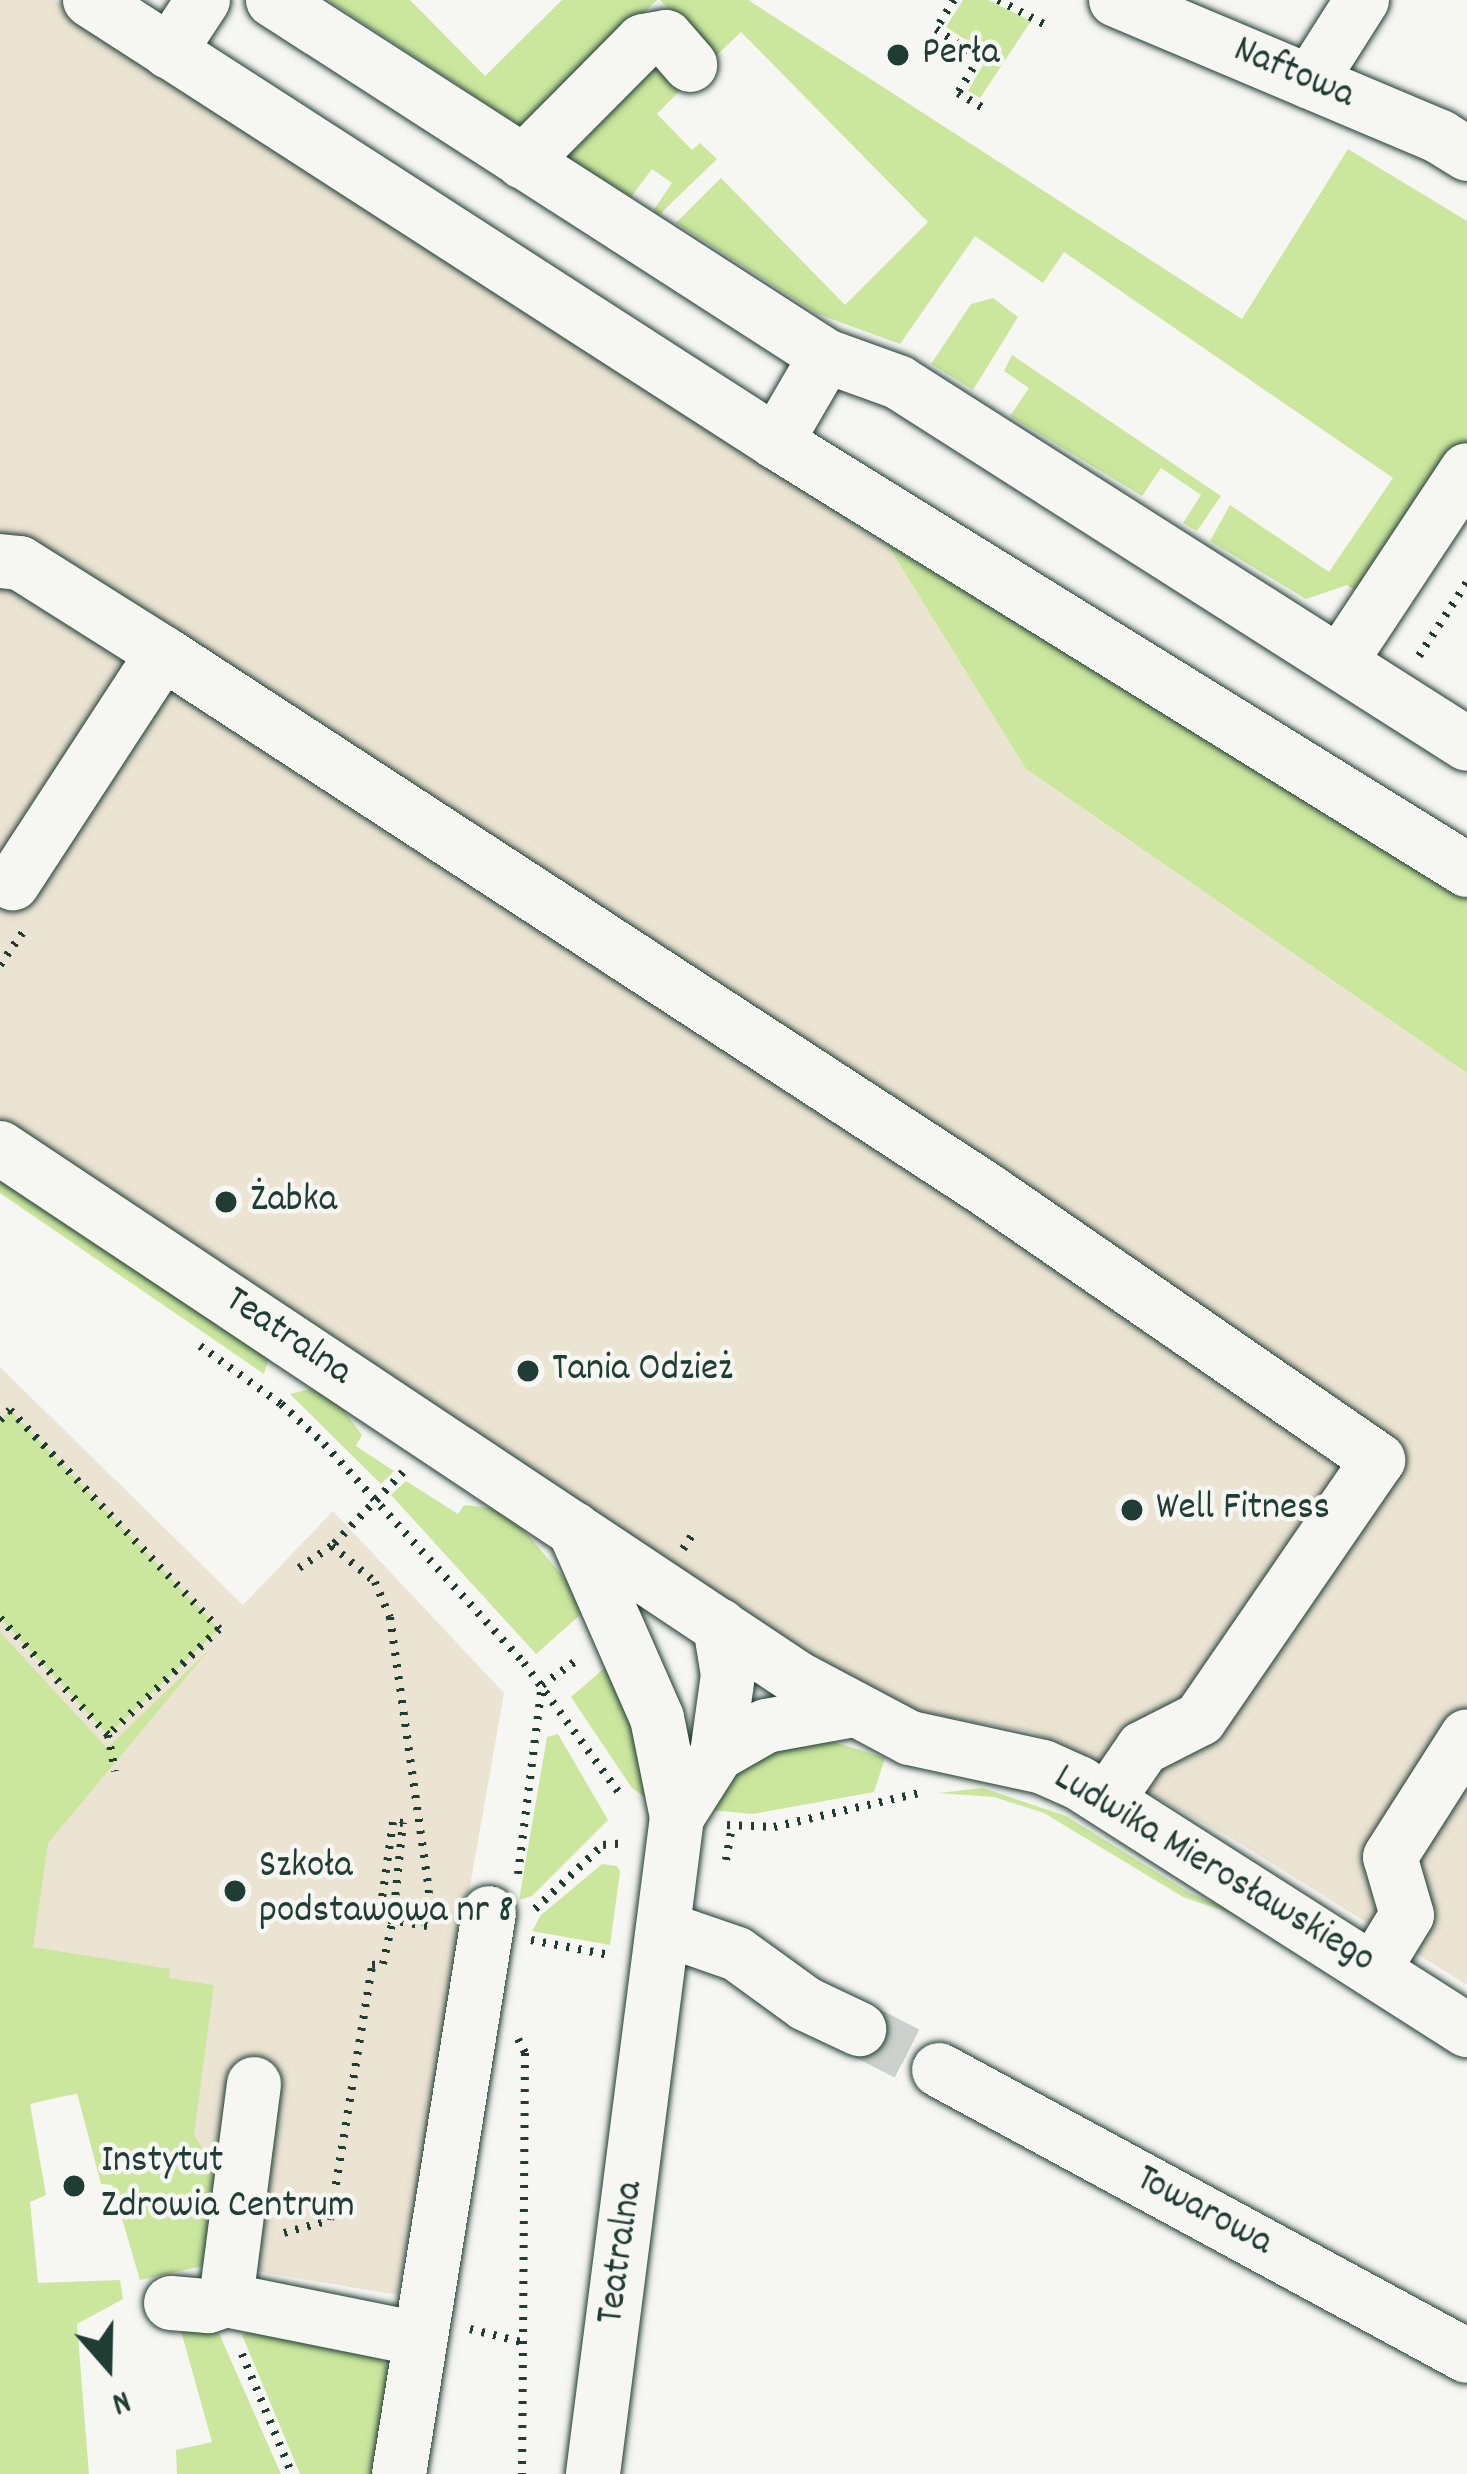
<!DOCTYPE html>
<meta charset="utf-8">
<style>
body{margin:0}
#map{position:relative;width:1467px;height:2474px;overflow:hidden;background:#f6f6f2;font-family:Dekko,sans-serif}
div>[style]{position:absolute}
.built>*{inset:0;background:#ece4d3}
.green>*{inset:0;background:#cbe79e}
.minor-tunnel>*{height:54px;margin-top:-27px;transform-origin:0;background:repeating-linear-gradient(90deg,#cbd1cc 0 54px,transparent 0 81px)}
.path>*{height:8px;margin-top:-4px;transform-origin:0;background:repeating-linear-gradient(90deg,#1f3d34 0 3px,transparent 0 12px)}
.roads{filter:drop-shadow(0 0 3px #1f3d34) drop-shadow(0 0 3px #1f3d34)}
.minor>*{height:54px;margin:-27px;padding:0 27px;transform-origin:27px;border-radius:27px;background:#f6f6f2}
.dots>*{width:33px;height:33px;translate:-50% -50%;box-sizing:border-box;border:6px solid #f6f6f2;border-radius:50%}
span{translate:-50% -50%;white-space:nowrap;text-align:center;line-height:1.15;-webkit-text-stroke:9px #f6f6f2;paint-order:stroke}
.poi-label{font-size:39px;color:#1f3d34}
.left{translate:0 -50%;text-align:left}
.street-label{font-size:39px;color:#1f3d34}
.north{position:absolute;left:48px;top:2306px;width:120px;height:120px;-webkit-text-stroke:9px #f6f6f2;paint-order:stroke;rotate:160deg;font-size:33px;font-weight:700;line-height:48px;text-align:center;color:#1f3d34}
.north::after{content:'';display:block;margin:auto;width:42px;height:54px;background:#1f3d34;clip-path:polygon(50% 0,100% 100%,50% 72%,0 100%)}
</style>
<div id="map">
<div class="built">
<div style="clip-path:polygon(0 0,55px 0,887px 544px,1026px 769px,1467px 1073px,1467px 1985px,1228px 1836px,1033px 1732px,887px 1707px,0 1127px)"></div>
<div style="clip-path:polygon(0 1367px,243px 1605px,333px 1511px,504px 1693px,398px 2295px,189px 2260px,113px 2090px,0 2104px)"></div>
</div>
<div class="green">
<div style="clip-path:polygon(328px 0,410px 0,485px 76px,562px 0,657px 0,525px 129px)"></div>
<div style="clip-path:polygon(660px 0,748px 0,1242px 319px,1348px 149px,1467px 221px,1467px 468px,1355px 590px,1347px 585px,1306px 599px,1210px 541px,1230px 505px,1329px 572px,1393px 478px,1064px 252px,1043px 283px,975px 236px,900px 344px,818px 314px,676px 223px,721px 178px,845px 305px,928px 222px,741px 32px,716px 56px)"></div>
<div style="clip-path:polygon(963px 0,988px 0,1031px 21px,980px 98px,968px 91px,989px 55px,946px 27px)"></div>
<div style="clip-path:polygon(664px 61px,687px 83px,657px 114px,692px 150px,700px 143px,717px 159px,660px 214px,653px 211px,672px 183px,652px 169px,631px 197px,555px 149px,646px 62px)"></div>
<div style="clip-path:polygon(993px 298px,1018px 317px,973px 390px,931px 364px,971px 304px)"></div>
<div style="clip-path:polygon(1012px 355px,1221px 496px,1197px 531px,1183px 523px,1201px 495px,1161px 468px,1142px 496px,1010px 416px,1029px 388px,1004px 371px)"></div>
<div style="clip-path:polygon(887px 544px,1467px 898px,1467px 1073px,1026px 769px)"></div>
<div style="clip-path:polygon(0 1177px,269px 1358px,264px 1374px,0 1193px)"></div>
<div style="clip-path:polygon(314px 1388px,333px 1396px,362px 1435px,356px 1446px,394px 1471px,381px 1484px,290px 1394px)"></div>
<div style="clip-path:polygon(10px 1410px,219px 1629px,108px 1735px,0 1618px,0 1420px)"></div>
<div style="clip-path:polygon(406px 1481px,458px 1514px,464px 1505px,499px 1509px,516px 1521px,589px 1607px,536px 1654px,391px 1495px)"></div>
<div style="clip-path:polygon(0 1632px,107px 1748px,208px 1651px,48px 1843px,33px 1947px,170px 1969px,169px 1978px,214px 1985px,194px 2135px,237px 2201px,216px 2263px,140px 2280px,112px 2185px,101px 2184px,77px 2093px,30px 2104px,46px 2195px,30px 2202px,38px 2283px,120px 2280px,123px 2299px,77px 2324px,89px 2474px,0 2474px)"></div>
<div style="clip-path:polygon(616px 1658px,650px 1801px,632px 1788px,571px 1697px)"></div>
<div style="clip-path:polygon(558px 1734px,608px 1820px,532px 1896px,519px 1900px,547px 1737px)"></div>
<div style="clip-path:polygon(828px 1740px,885px 1758px,874px 1792px,753px 1814px,710px 1810px,748px 1756px)"></div>
<div style="clip-path:polygon(983px 1788px,1066px 1816px,1190px 1893px,1268px 1926px,1183px 1897px,1044px 1813px,994px 1797px,938px 1793px)"></div>
<div style="clip-path:polygon(602px 1864px,617px 1866px,620px 1872px,610px 1945px,532px 1931px,541px 1915px)"></div>
<div style="clip-path:polygon(274px 2319px,379px 2356px,392px 2375px,381px 2474px,300px 2474px,242px 2335px)"></div>
<div style="clip-path:polygon(214px 2322px,281px 2474px,177px 2474px,176px 2450px,212px 2442px,181px 2331px)"></div>
</div>
<div class="minor-tunnel">
<div style="left:859px;top:2029px;width:90px;rotate:27.1deg"></div>
</div>
<div class="path">
<div style="left:954px;top:0;width:34px;rotate:122deg"></div>
<div style="left:936px;top:29px;width:52px;rotate:34deg"></div>
<div style="left:979px;top:58px;width:41px;rotate:121deg"></div>
<div style="left:958px;top:93px;width:33px;rotate:31deg"></div>
<div style="left:998px;top:0;width:52px;rotate:27.6deg"></div>
<div style="left:1419px;top:656px;width:88px;rotate:-57deg"></div>
<div style="left:0;top:965px;width:40px;rotate:-55.1deg"></div>
<div style="left:200px;top:1346px;width:100px;rotate:35.6deg"></div>
<div style="left:281px;top:1404px;width:59px;rotate:42.9deg"></div>
<div style="left:324px;top:1444px;width:297px;rotate:47.6deg"></div>
<div style="left:524px;top:1663px;width:166px;rotate:53.8deg"></div>
<div style="left:0;top:1420px;width:14px;rotate:-45deg"></div>
<div style="left:10px;top:1410px;width:303px;rotate:46.3deg"></div>
<div style="left:219px;top:1629px;width:153px;rotate:136.3deg"></div>
<div style="left:403px;top:1472px;width:103px;rotate:133.8deg"></div>
<div style="left:332px;top:1546px;width:56px;rotate:39.9deg"></div>
<div style="left:375px;top:1582px;width:38px;rotate:67deg"></div>
<div style="left:390px;top:1617px;width:276px;rotate:81.9deg"></div>
<div style="left:429px;top:1890px;width:36px;rotate:98deg"></div>
<div style="left:683px;top:1549px;width:20px;rotate:-57deg"></div>
<div style="left:299px;top:1568px;width:40px;rotate:-34deg"></div>
<div style="left:0;top:1618px;width:159px;rotate:47.3deg"></div>
<div style="left:108px;top:1735px;width:37px;rotate:79deg"></div>
<div style="left:727px;top:1825px;width:47px;rotate:2.4deg"></div>
<div style="left:774px;top:1827px;width:153px;rotate:-13.2deg"></div>
<div style="left:726px;top:1860px;width:34px;rotate:-80deg"></div>
<div style="left:518px;top:1874px;width:191px;rotate:-82.8deg"></div>
<div style="left:542px;top:1685px;width:47px;rotate:-35.4deg"></div>
<div style="left:535px;top:1909px;width:93px;rotate:-43.3deg"></div>
<div style="left:603px;top:1845px;width:23px;rotate:-5deg"></div>
<div style="left:365px;top:1916px;width:63px;rotate:9.2deg"></div>
<div style="left:531px;top:1940px;width:80px;rotate:10.8deg"></div>
<div style="left:518px;top:2039px;width:16px;rotate:63deg"></div>
<div style="left:525px;top:2053px;width:421px;rotate:90.4deg"></div>
<div style="left:284px;top:2233px;width:48px;rotate:-15.8deg"></div>
<div style="left:330px;top:2220px;width:258px;rotate:-80.6deg"></div>
<div style="left:372px;top:1965px;width:11px;rotate:-5deg"></div>
<div style="left:383px;top:1964px;width:46px;rotate:-77.5deg"></div>
<div style="left:393px;top:1919px;width:97px;rotate:-84.1deg"></div>
<div style="left:403px;top:1823px;width:10px;rotate:-174deg"></div>
<div style="left:393px;top:1822px;width:84px;rotate:98.2deg"></div>
<div style="left:381px;top:1905px;width:20px;rotate:147deg"></div>
<div style="left:470px;top:2329px;width:53px;rotate:14.3deg"></div>
<div style="left:242px;top:2354px;width:130px;rotate:67.4deg"></div>
</div>
<div class="roads">
<div class="minor">
<div style="left:90px;top:0;width:816px;rotate:32.79deg"></div>
<div style="left:776px;top:442px;width:813px;rotate:31.77deg"></div>
<div style="left:273px;top:0;width:658px;rotate:32.77deg"></div>
<div style="left:826px;top:356px;width:77px;rotate:19.9deg"></div>
<div style="left:898px;top:382px;width:674px;rotate:32.46deg"></div>
<div style="left:1116px;top:0;width:352px;rotate:22.9deg"></div>
<div style="left:1440px;top:137px;width:32px;rotate:32deg"></div>
<div style="left:169px;top:52px;width:62px;rotate:-56.8deg"></div>
<div style="left:1310px;top:82px;width:97px;rotate:-57.6deg"></div>
<div style="left:523px;top:162px;width:170px;rotate:-45.2deg"></div>
<div style="left:643px;top:41px;width:23px;rotate:-10deg"></div>
<div style="left:666px;top:37px;width:37px;rotate:49deg"></div>
<div style="left:776px;top:442px;width:99px;rotate:-59.8deg"></div>
<div style="left:0;top:561px;width:20px;rotate:6deg"></div>
<div style="left:20px;top:563px;width:169px;rotate:32.2deg"></div>
<div style="left:163px;top:653px;width:275px;rotate:123.1deg"></div>
<div style="left:163px;top:653px;width:980px;rotate:33.09deg"></div>
<div style="left:984px;top:1188px;width:479px;rotate:34.6deg"></div>
<div style="left:1378px;top:1460px;width:314px;rotate:124.5deg"></div>
<div style="left:1200px;top:1719px;width:64px;rotate:153deg"></div>
<div style="left:1143px;top:1748px;width:62px;rotate:124.5deg"></div>
<div style="left:1340px;top:662px;width:230px;rotate:-56.5deg"></div>
<div style="left:0;top:1148px;width:957px;rotate:33.62deg"></div>
<div style="left:797px;top:1678px;width:128px;rotate:28deg"></div>
<div style="left:910px;top:1738px;width:136px;rotate:12.3deg"></div>
<div style="left:1043px;top:1767px;width:39px;rotate:24deg"></div>
<div style="left:1079px;top:1783px;width:460px;rotate:32.5deg"></div>
<div style="left:574px;top:1529px;width:206px;rotate:66.3deg"></div>
<div style="left:657px;top:1718px;width:101px;rotate:78.6deg"></div>
<div style="left:677px;top:1817px;width:662px;rotate:97.29deg"></div>
<div style="left:717px;top:1754px;width:56px;rotate:-29.7deg"></div>
<div style="left:766px;top:1726px;width:88px;rotate:-10.4deg"></div>
<div style="left:677px;top:1817px;width:75px;rotate:-57.6deg"></div>
<div style="left:717px;top:1754px;width:80px;rotate:-82.1deg"></div>
<div style="left:728px;top:1675px;width:50px;rotate:-99.3deg"></div>
<div style="left:665px;top:1929px;width:76px;rotate:19.1deg"></div>
<div style="left:737px;top:1954px;width:85px;rotate:35.9deg"></div>
<div style="left:806px;top:2004px;width:59px;rotate:25.3deg"></div>
<div style="left:1374px;top:1969px;width:63px;rotate:-58.6deg"></div>
<div style="left:1407px;top:1915px;width:60px;rotate:-106.3deg"></div>
<div style="left:1390px;top:1857px;width:143px;rotate:-57.5deg"></div>
<div style="left:939px;top:2070px;width:600px;rotate:28.44deg"></div>
<div style="left:254px;top:2084px;width:218px;rotate:97.4deg"></div>
<div style="left:226px;top:2300px;width:198px;rotate:11.4deg"></div>
<div style="left:171px;top:2303px;width:37px;rotate:5deg"></div>
<div style="left:208px;top:2306px;width:19px;rotate:-18deg"></div>
<div style="left:399px;top:2474px;width:568px;rotate:-80.89deg"></div>
</div>
</div>
<div class="dots">
<div style="left:898px;top:55px;background:#1f3d34"></div>
<div style="left:226px;top:1202px;background:#1f3d34"></div>
<div style="left:528px;top:1371px;background:#1f3d34"></div>
<div style="left:1132px;top:1510px;background:#1f3d34"></div>
<div style="left:235px;top:1891px;background:#1f3d34"></div>
<div style="left:74px;top:2186px;background:#1f3d34"></div>
</div>
<div class="poi-label">
<span class="left" style="left:922px;top:55px">Perła</span>
<span class="left" style="left:250px;top:1202px">Żabka</span>
<span class="left" style="left:552px;top:1371px">Tania Odzież</span>
<span class="left" style="left:1156px;top:1510px">Well Fitness</span>
<span class="left" style="left:259px;top:1891px">Szkoła<br>podstawowa nr 8</span>
<span class="left" style="left:101px;top:2186px">Instytut<br>Zdrowia Centrum</span>
</div>
<div class="street-label">
<span style="left:1293px;top:75px;rotate:23deg">Naftowa</span>
<span style="left:287px;top:1338px;rotate:34deg">Teatralna</span>
<span style="left:1213px;top:1871px;rotate:31deg">Ludwika Mierosławskiego</span>
<span style="left:1203px;top:2213px;rotate:28deg">Towarowa</span>
<span style="left:623px;top:2253px;rotate:-82deg">Teatralna</span>
</div>
<div class="north">N</div>
</div>
